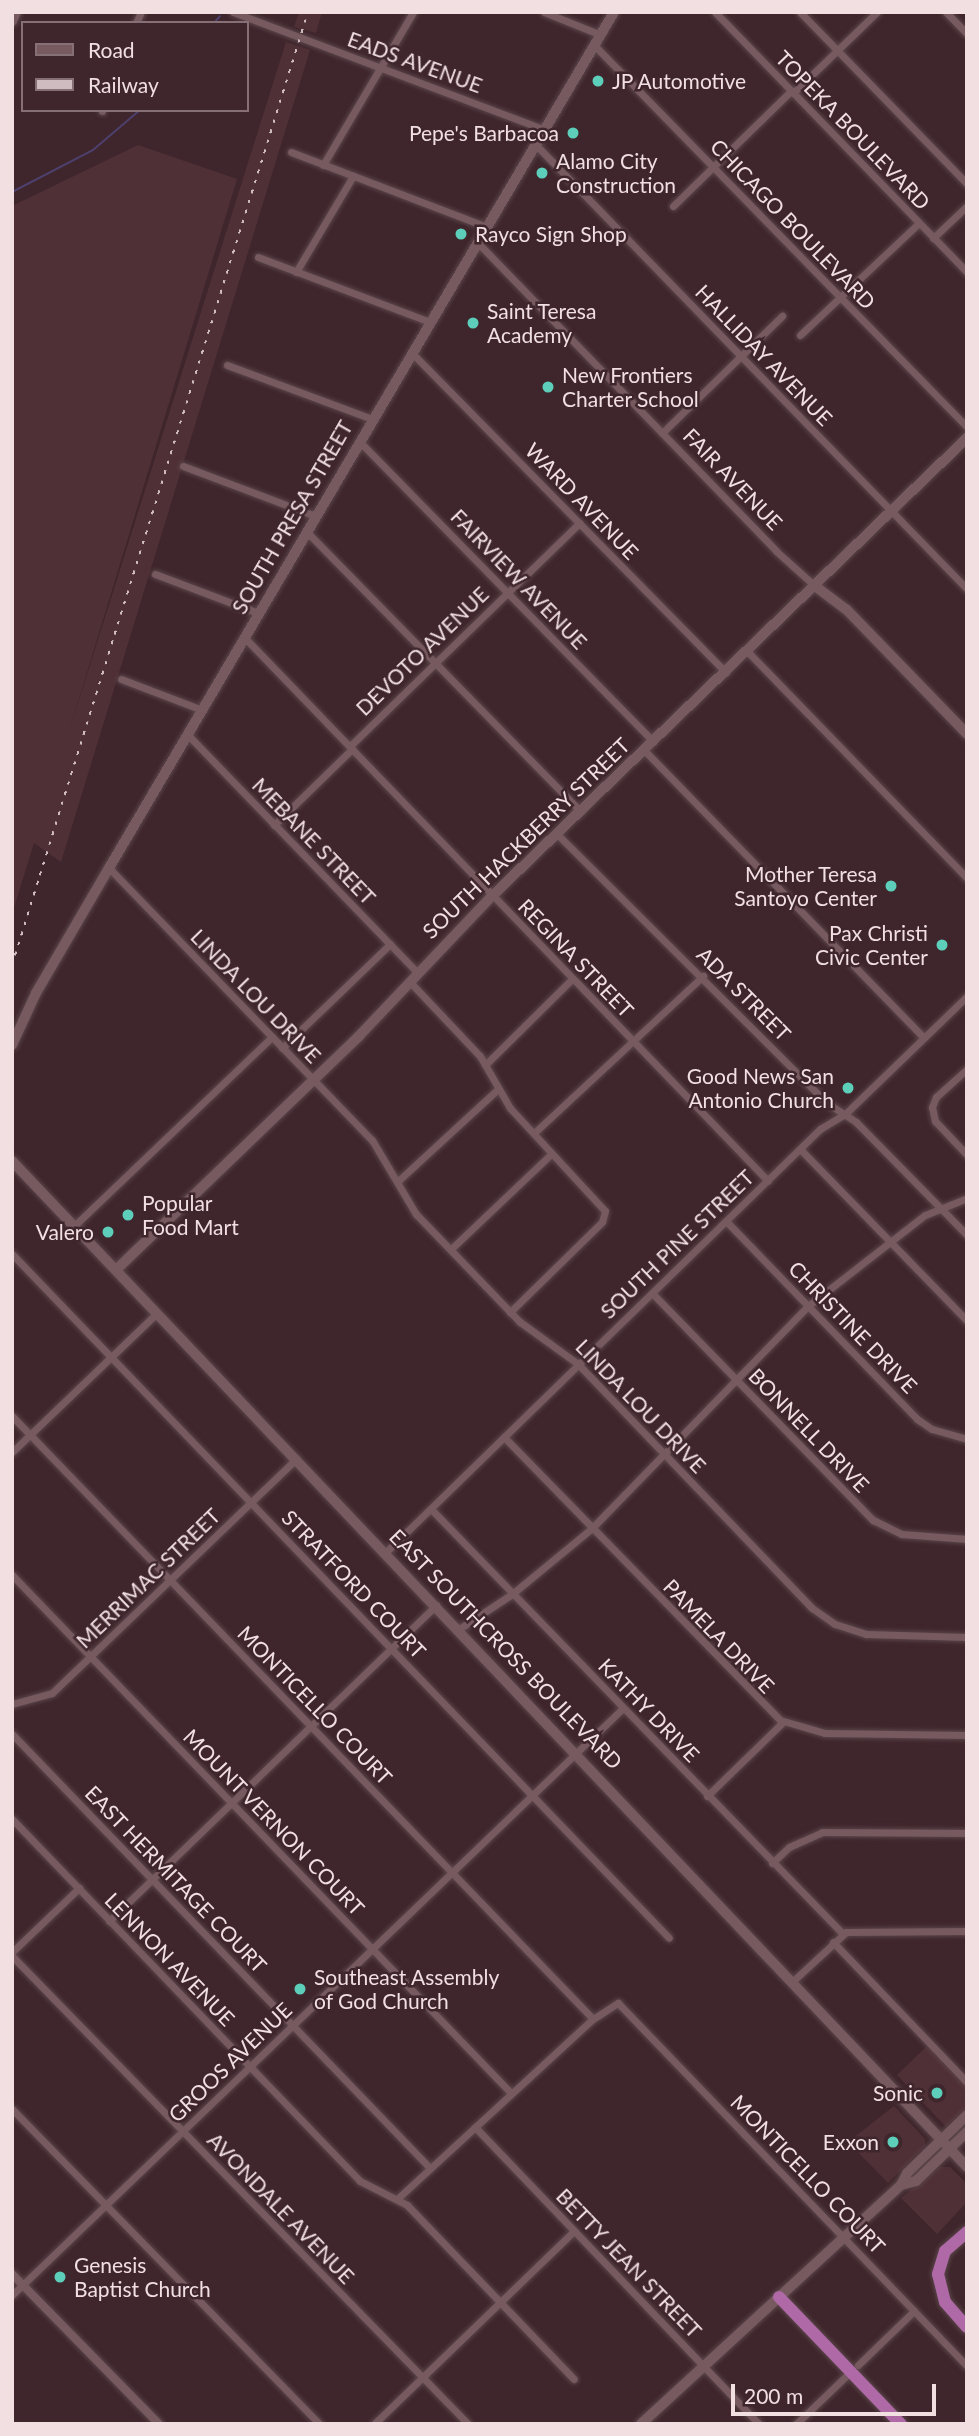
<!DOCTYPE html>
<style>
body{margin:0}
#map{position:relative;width:979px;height:2436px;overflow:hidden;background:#3f262c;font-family:Lato,sans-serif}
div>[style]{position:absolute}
.built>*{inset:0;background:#503037}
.stream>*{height:2px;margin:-1px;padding:0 1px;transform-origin:1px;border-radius:1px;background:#4d406d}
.roads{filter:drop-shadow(0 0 2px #5a454a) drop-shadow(0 0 2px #5a454a)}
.minor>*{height:7px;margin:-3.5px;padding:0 3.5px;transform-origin:3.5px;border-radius:3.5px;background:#765a5f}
.tertiary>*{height:8px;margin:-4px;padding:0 4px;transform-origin:4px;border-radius:4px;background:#765a5f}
.secondary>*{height:10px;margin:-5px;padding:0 5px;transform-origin:5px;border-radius:5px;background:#765a5f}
.motorway>*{height:12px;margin:-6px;padding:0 6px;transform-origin:6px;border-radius:6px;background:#af69a7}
.rail>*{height:2px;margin-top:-1px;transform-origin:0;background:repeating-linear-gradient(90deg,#cfbcc0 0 3.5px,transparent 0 10.5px)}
.dots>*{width:19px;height:19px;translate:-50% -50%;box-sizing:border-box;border:4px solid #3f262c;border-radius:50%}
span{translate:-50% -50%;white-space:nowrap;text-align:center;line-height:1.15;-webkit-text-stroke:5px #3f262c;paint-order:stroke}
.street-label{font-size:21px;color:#f1dfe2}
.poi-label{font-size:21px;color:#f1dfe2}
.left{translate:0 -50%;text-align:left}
.right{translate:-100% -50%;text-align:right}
.frame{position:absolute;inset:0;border:14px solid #f1dfe2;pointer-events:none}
.legend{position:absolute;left:21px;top:21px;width:228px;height:91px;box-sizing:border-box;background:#3f262c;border:2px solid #867075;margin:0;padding:9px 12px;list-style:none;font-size:21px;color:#f1dfe2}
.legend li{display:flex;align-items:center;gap:14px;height:35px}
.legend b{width:35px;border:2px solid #867075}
.scale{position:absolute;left:731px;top:2384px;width:205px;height:32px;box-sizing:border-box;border:4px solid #f1dfe2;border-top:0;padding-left:9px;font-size:21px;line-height:24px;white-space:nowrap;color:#f1dfe2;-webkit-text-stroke:5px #3f262c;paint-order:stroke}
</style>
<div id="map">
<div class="built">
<div style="clip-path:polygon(299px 12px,322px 12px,316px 33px,294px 27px)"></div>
<div style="clip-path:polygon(286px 42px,310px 50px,61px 862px,34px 843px,12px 914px,12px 206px,138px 145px,237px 179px,68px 735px)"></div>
<div style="clip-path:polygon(927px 2046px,967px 2087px,967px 2107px,946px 2127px,897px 2075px)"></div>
<div style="clip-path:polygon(894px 2106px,925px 2139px,925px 2146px,888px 2183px,848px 2142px)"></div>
<div style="clip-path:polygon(939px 2167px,950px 2167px,967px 2184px,967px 2202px,937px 2234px,901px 2198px)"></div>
</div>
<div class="stream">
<div style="left:214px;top:23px;width:9px;rotate:-49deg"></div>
<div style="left:12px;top:192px;width:91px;rotate:-27.4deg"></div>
<div style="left:93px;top:150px;width:62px;rotate:-40.4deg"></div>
</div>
<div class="roads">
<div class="minor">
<div style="left:233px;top:12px;width:334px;rotate:20.7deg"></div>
<div style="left:544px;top:12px;width:61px;rotate:22deg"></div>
<div style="left:715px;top:12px;width:362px;rotate:45.9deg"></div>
<div style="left:800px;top:12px;width:240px;rotate:45.8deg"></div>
<div style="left:946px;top:12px;width:30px;rotate:46deg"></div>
<div style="left:136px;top:23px;width:12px;rotate:-66deg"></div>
<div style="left:595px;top:46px;width:532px;rotate:45.68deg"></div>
<div style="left:793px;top:93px;width:117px;rotate:-44deg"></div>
<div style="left:102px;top:111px;width:1px;rotate:-90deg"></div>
<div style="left:536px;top:145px;width:619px;rotate:45.85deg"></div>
<div style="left:291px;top:152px;width:210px;rotate:20.9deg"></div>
<div style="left:323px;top:165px;width:178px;rotate:-59.5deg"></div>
<div style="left:673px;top:206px;width:165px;rotate:-44.3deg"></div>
<div style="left:933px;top:238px;width:47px;rotate:-43.3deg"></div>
<div style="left:478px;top:243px;width:429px;rotate:45.9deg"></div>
<div style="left:776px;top:551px;width:52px;rotate:41.9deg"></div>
<div style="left:258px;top:257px;width:184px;rotate:20.7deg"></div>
<div style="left:296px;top:272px;width:112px;rotate:-59.3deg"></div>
<div style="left:800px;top:335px;width:163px;rotate:-43.3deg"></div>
<div style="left:412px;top:353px;width:448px;rotate:45.5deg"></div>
<div style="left:227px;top:365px;width:155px;rotate:20.4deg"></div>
<div style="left:662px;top:433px;width:168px;rotate:-44.3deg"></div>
<div style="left:359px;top:441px;width:421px;rotate:45.6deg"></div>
<div style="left:183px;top:466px;width:141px;rotate:20.7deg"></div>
<div style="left:306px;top:531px;width:393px;rotate:45.6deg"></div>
<div style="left:155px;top:574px;width:110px;rotate:20.7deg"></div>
<div style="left:244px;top:637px;width:755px;rotate:46.07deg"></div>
<div style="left:748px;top:652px;width:315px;rotate:45.9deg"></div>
<div style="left:121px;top:679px;width:87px;rotate:20.9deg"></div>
<div style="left:187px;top:734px;width:331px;rotate:46deg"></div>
<div style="left:350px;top:746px;width:320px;rotate:-44.2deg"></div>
<div style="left:645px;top:751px;width:400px;rotate:45.8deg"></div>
<div style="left:274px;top:825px;width:109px;rotate:-44.3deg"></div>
<div style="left:557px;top:834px;width:381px;rotate:44.9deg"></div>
<div style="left:827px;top:1103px;width:35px;rotate:33deg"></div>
<div style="left:856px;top:1122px;width:158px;rotate:45.5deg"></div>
<div style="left:109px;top:868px;width:378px;rotate:46deg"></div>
<div style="left:372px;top:1140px;width:86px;rotate:59.3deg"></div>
<div style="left:416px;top:1214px;width:150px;rotate:46.1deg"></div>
<div style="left:520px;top:1322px;width:72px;rotate:35.9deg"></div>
<div style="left:578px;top:1364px;width:338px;rotate:46.2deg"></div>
<div style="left:812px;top:1608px;width:28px;rotate:35deg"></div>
<div style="left:835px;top:1624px;width:33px;rotate:18deg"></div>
<div style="left:866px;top:1634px;width:101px;rotate:1.7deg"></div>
<div style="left:409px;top:981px;width:103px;rotate:46.6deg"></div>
<div style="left:480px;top:1056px;width:60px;rotate:60deg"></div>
<div style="left:510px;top:1108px;width:140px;rotate:47.3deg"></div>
<div style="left:605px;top:1211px;width:11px;rotate:105deg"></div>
<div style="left:602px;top:1222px;width:129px;rotate:135.6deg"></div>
<div style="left:282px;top:1048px;width:150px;rotate:-43.9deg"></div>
<div style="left:485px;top:1065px;width:122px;rotate:-44.7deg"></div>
<div style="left:967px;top:1069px;width:42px;rotate:137.9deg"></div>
<div style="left:936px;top:1097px;width:11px;rotate:112deg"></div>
<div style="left:932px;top:1107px;width:14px;rotate:78deg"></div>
<div style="left:935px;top:1121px;width:47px;rotate:46.7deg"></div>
<div style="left:534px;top:1133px;width:231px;rotate:-42.9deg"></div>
<div style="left:800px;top:1149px;width:240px;rotate:45.8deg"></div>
<div style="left:398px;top:1181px;width:136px;rotate:-42.6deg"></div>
<div style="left:726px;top:1221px;width:275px;rotate:46deg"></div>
<div style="left:917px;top:1419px;width:18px;rotate:34deg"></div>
<div style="left:932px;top:1429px;width:36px;rotate:16deg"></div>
<div style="left:74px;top:1226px;width:274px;rotate:-43.7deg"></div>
<div style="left:451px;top:1249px;width:138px;rotate:-43.5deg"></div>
<div style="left:12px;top:1254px;width:948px;rotate:46.15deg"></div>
<div style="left:652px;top:1293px;width:317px;rotate:45.8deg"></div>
<div style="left:873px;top:1520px;width:32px;rotate:26deg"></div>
<div style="left:902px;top:1534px;width:65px;rotate:4.4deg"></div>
<div style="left:12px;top:1416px;width:837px;rotate:46.06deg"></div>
<div style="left:504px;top:1437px;width:395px;rotate:45.7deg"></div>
<div style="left:780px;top:1720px;width:47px;rotate:16.1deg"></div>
<div style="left:825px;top:1733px;width:142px;rotate:0.8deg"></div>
<div style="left:12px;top:1452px;width:201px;rotate:-43.8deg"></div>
<div style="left:431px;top:1509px;width:592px;rotate:45.89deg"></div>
<div style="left:386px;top:1552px;width:606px;rotate:-44.26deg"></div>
<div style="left:820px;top:1129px;width:29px;rotate:-31deg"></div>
<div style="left:845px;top:1114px;width:170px;rotate:-44deg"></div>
<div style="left:12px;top:1575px;width:719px;rotate:46.07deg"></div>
<div style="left:459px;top:1629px;width:64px;rotate:-33.4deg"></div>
<div style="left:512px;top:1594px;width:104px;rotate:-39.5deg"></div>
<div style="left:592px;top:1528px;width:310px;rotate:-45.8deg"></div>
<div style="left:808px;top:1306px;width:148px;rotate:-37.9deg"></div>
<div style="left:925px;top:1215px;width:45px;rotate:-22deg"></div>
<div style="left:12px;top:1704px;width:41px;rotate:-15.4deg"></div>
<div style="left:52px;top:1693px;width:339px;rotate:-43.8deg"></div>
<div style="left:12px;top:1734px;width:603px;rotate:46.08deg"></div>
<div style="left:707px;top:1796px;width:106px;rotate:-44.2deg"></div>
<div style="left:12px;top:1819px;width:502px;rotate:46.13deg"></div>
<div style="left:360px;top:2181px;width:53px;rotate:27.1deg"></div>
<div style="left:407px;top:2205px;width:241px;rotate:46.2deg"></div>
<div style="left:772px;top:1863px;width:23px;rotate:-43deg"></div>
<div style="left:789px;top:1847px;width:36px;rotate:-24deg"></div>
<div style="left:822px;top:1832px;width:145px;rotate:0.4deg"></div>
<div style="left:109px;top:1921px;width:455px;rotate:-44deg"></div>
<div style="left:833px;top:1942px;width:194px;rotate:46.3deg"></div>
<div style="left:12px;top:1952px;width:93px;rotate:-43.7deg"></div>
<div style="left:12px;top:1956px;width:653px;rotate:45.74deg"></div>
<div style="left:794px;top:1980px;width:71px;rotate:-42.7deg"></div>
<div style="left:846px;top:1932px;width:121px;rotate:-0.5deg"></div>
<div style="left:12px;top:2109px;width:440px;rotate:45.7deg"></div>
<div style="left:475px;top:2127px;width:411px;rotate:46.3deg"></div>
<div style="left:397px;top:2199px;width:266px;rotate:-42.6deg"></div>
<div style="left:593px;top:2019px;width:30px;rotate:-33deg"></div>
<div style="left:618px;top:2003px;width:504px;rotate:46.13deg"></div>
<div style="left:12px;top:2295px;width:847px;rotate:-43.85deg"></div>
<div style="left:858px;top:2365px;width:78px;rotate:-44deg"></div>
<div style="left:374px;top:2424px;width:278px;rotate:-44deg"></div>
<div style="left:796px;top:2424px;width:69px;rotate:-43.8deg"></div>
</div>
<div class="tertiary">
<div style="left:12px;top:2274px;width:210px;rotate:45.6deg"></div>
</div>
<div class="secondary">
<div style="left:12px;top:21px;width:10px;rotate:-66deg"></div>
<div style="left:815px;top:586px;width:39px;rotate:37deg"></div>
<div style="left:846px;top:609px;width:174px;rotate:45.9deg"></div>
<div style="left:12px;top:1045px;width:57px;rotate:-65.2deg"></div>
<div style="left:36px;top:993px;width:145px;rotate:-59.7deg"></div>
<div style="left:109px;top:868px;width:994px;rotate:-59.46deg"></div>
<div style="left:12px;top:1161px;width:1387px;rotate:46.49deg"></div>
<div style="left:116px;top:1270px;width:337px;rotate:-43.9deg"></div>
<div style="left:359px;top:1036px;width:193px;rotate:-46.5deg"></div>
<div style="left:492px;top:896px;width:660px;rotate:-43.96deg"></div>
<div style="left:901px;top:2185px;width:16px;rotate:-15deg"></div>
<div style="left:916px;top:2181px;width:71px;rotate:-43.9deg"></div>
<div style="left:641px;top:2424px;width:353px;rotate:-42.6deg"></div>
<div style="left:901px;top:2185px;width:13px;rotate:-63deg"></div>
<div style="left:907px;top:2173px;width:83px;rotate:-44deg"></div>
</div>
<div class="motorway">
<div style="left:967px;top:2232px;width:29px;rotate:139deg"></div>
<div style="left:945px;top:2251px;width:24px;rotate:107deg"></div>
<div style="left:938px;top:2274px;width:29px;rotate:76deg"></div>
<div style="left:945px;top:2302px;width:33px;rotate:49deg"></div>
<div style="left:779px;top:2297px;width:176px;rotate:46.2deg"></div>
</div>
</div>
<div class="rail">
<div style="left:12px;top:965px;width:998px;rotate:-72.75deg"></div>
</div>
<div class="dots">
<div style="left:598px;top:81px;background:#5dceb9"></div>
<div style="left:573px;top:133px;background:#5dceb9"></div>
<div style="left:542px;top:173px;background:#5dceb9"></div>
<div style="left:461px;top:234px;background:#5dceb9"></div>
<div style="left:473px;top:323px;background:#5dceb9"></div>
<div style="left:548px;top:387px;background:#5dceb9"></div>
<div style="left:891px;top:886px;background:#5dceb9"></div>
<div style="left:942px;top:945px;background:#5dceb9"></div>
<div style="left:848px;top:1088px;background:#5dceb9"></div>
<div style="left:128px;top:1215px;background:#5dceb9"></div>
<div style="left:108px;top:1232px;background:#5dceb9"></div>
<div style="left:300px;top:1989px;background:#5dceb9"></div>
<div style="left:937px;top:2093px;background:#5dceb9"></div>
<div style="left:893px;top:2142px;background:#5dceb9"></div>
<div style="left:60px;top:2277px;background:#5dceb9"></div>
</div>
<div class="street-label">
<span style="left:415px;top:62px;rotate:20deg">EADS AVENUE</span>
<span style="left:853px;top:130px;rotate:46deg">TOPEKA BOULEVARD</span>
<span style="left:793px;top:224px;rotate:46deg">CHICAGO BOULEVARD</span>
<span style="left:764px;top:355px;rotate:46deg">HALLIDAY AVENUE</span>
<span style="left:733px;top:479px;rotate:46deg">FAIR AVENUE</span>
<span style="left:582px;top:501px;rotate:46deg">WARD AVENUE</span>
<span style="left:292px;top:517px;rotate:-60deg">SOUTH PRESA STREET</span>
<span style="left:519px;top:579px;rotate:46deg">FAIRVIEW AVENUE</span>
<span style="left:422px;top:651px;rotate:-44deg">DEVOTO AVENUE</span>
<span style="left:526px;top:838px;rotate:-44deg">SOUTH HACKBERRY STREET</span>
<span style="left:314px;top:841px;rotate:46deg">MEBANE STREET</span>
<span style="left:576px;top:958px;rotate:46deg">REGINA STREET</span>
<span style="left:744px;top:994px;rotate:45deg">ADA STREET</span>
<span style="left:256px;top:996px;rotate:46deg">LINDA LOU DRIVE</span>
<span style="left:677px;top:1244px;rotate:-44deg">SOUTH PINE STREET</span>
<span style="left:853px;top:1327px;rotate:46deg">CHRISTINE DRIVE</span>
<span style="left:641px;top:1406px;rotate:46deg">LINDA LOU DRIVE</span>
<span style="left:809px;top:1430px;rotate:46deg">BONNELL DRIVE</span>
<span style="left:148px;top:1578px;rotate:-44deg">MERRIMAC STREET</span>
<span style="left:354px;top:1584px;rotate:46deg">STRATFORD COURT</span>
<span style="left:719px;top:1636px;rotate:46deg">PAMELA DRIVE</span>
<span style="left:506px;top:1649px;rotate:46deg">EAST SOUTHCROSS BOULEVARD</span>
<span style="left:315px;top:1705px;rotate:46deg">MONTICELLO COURT</span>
<span style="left:649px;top:1710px;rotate:46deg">KATHY DRIVE</span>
<span style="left:274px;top:1822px;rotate:46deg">MOUNT VERNON COURT</span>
<span style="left:176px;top:1879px;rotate:46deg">EAST HERMITAGE COURT</span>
<span style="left:170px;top:1959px;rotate:46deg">LENNON AVENUE</span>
<span style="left:230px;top:2062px;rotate:-44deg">GROOS AVENUE</span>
<span style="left:808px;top:2174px;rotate:46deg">MONTICELLO COURT</span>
<span style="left:281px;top:2208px;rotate:46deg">AVONDALE AVENUE</span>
<span style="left:629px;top:2263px;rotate:46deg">BETTY JEAN STREET</span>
</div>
<div class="poi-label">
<span class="left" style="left:612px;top:81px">JP Automotive</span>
<span class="right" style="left:559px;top:133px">Pepe's Barbacoa</span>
<span class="left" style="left:556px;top:173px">Alamo City<br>Construction</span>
<span class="left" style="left:475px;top:234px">Rayco Sign Shop</span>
<span class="left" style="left:487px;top:323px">Saint Teresa<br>Academy</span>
<span class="left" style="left:562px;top:387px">New Frontiers<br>Charter School</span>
<span class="right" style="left:877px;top:886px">Mother Teresa<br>Santoyo Center</span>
<span class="right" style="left:928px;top:945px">Pax Christi<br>Civic Center</span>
<span class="right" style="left:834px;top:1088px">Good News San<br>Antonio Church</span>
<span class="left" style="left:142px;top:1215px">Popular<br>Food Mart</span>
<span class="right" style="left:94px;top:1232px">Valero</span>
<span class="left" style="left:314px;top:1989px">Southeast Assembly<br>of God Church</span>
<span class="right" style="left:923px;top:2093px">Sonic</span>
<span class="right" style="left:879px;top:2142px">Exxon</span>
<span class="left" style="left:74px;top:2277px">Genesis<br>Baptist Church</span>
</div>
<div class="frame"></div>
<ul class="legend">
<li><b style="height:9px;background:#765a5f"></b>Road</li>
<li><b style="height:9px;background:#cfbcc0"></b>Railway</li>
</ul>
<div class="scale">200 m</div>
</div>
